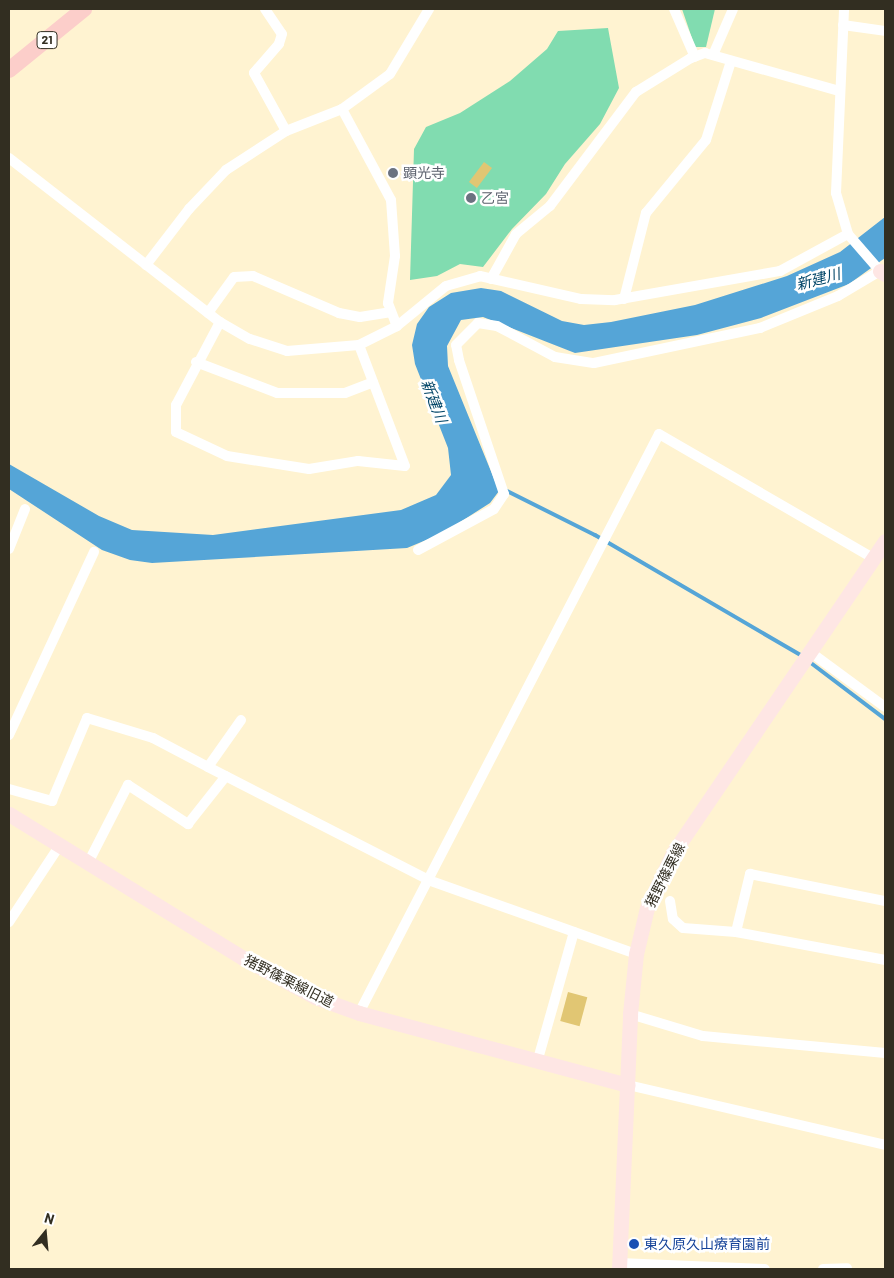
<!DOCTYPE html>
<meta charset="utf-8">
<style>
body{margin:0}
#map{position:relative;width:894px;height:1278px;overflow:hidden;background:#fff3d1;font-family:Barlow,"Noto Sans JP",sans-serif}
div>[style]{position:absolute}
.forest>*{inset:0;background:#81dcb0}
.water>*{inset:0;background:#55a5d7}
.stream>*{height:4px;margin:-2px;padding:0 2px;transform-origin:2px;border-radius:2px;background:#55a5d7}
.building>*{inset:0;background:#e1c673;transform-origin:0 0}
.street>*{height:10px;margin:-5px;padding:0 5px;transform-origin:5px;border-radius:5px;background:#fff}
.secondary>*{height:15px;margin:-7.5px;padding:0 7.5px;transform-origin:7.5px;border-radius:7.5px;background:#fee6e4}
.primary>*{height:16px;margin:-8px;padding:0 8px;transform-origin:8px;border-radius:8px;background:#fcceca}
.dots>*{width:14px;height:14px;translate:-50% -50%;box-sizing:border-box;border:2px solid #fff;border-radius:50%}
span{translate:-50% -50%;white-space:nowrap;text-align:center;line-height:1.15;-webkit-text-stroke:5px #fff;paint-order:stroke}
.shield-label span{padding:1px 4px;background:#fff;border:1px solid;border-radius:4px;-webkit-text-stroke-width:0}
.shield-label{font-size:12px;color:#322e21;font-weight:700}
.worship-label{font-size:14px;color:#5b616d}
.left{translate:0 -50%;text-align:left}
.street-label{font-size:14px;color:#322e21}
.transit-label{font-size:14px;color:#164399}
.water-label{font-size:15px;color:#044769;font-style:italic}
.frame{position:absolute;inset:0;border:10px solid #322e21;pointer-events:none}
.north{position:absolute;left:20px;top:1208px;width:50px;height:50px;-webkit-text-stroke:4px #fff;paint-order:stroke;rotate:17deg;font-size:14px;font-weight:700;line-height:20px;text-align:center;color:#322e21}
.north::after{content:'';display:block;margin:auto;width:18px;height:22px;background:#322e21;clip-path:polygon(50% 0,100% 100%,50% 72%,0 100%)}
</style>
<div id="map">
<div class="forest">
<div style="clip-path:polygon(682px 9px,715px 9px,706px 47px,695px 47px)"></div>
<div style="clip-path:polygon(608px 28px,619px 88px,600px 124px,565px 164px,546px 194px,512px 229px,483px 267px,460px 264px,437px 276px,410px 280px,414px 149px,426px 127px,460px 113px,510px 81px,547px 49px,558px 31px)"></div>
</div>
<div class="water">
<div style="clip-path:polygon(885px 217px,885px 258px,849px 284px,761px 318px,697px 335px,575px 353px,483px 317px,461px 320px,447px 346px,448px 366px,499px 491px,490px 503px,443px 533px,407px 548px,152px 563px,130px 560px,102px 550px,9px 489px,9px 464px,99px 516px,132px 530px,213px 535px,401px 510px,436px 495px,451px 475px,448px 448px,415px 364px,412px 345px,417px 324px,429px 307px,451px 293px,481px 288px,501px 291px,562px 321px,584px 325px,611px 322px,695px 305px,787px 276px,840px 252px)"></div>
</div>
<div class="stream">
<div style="left:505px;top:490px;width:101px;rotate:26.6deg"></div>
<div style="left:595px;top:535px;width:240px;rotate:30.3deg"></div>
<div style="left:807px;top:660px;width:98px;rotate:37.1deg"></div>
</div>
<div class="building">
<div style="left:484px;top:162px;width:10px;height:25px;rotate:37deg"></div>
<div style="left:568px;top:992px;width:20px;height:30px;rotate:15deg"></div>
</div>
<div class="street">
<div style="left:265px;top:9px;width:30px;rotate:56deg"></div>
<div style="left:282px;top:34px;width:10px;rotate:107deg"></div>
<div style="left:279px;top:44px;width:38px;rotate:131deg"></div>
<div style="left:254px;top:73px;width:66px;rotate:61.1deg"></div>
<div style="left:674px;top:9px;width:52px;rotate:66.4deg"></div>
<div style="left:843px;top:25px;width:42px;rotate:8.1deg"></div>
<div style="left:713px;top:55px;width:50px;rotate:-66.5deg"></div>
<div style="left:342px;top:109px;width:103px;rotate:61.7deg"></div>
<div style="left:391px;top:200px;width:56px;rotate:85.9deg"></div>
<div style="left:395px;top:256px;width:48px;rotate:98.5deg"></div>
<div style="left:388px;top:303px;width:25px;rotate:69deg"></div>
<div style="left:9px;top:158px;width:267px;rotate:37.9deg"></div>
<div style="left:220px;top:322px;width:34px;rotate:30deg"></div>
<div style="left:250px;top:339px;width:39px;rotate:18deg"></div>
<div style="left:287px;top:351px;width:72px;rotate:-4.8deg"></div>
<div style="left:359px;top:345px;width:42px;rotate:-26.6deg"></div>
<div style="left:397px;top:326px;width:63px;rotate:-39.2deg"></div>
<div style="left:446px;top:286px;width:35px;rotate:-16deg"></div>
<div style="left:480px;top:276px;width:104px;rotate:12.8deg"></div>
<div style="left:581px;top:299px;width:34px;rotate:2deg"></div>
<div style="left:615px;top:300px;width:168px;rotate:-10deg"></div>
<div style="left:780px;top:271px;width:77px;rotate:-28.6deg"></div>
<div style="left:146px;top:265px;width:71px;rotate:-52.5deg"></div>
<div style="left:189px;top:209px;width:54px;rotate:-46.5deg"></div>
<div style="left:226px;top:170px;width:72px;rotate:-33deg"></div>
<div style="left:286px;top:131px;width:60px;rotate:-21.4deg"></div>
<div style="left:342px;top:109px;width:59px;rotate:-36.1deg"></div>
<div style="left:390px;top:74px;width:76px;rotate:-59deg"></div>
<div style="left:491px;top:279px;width:51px;rotate:-60.9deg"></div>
<div style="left:516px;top:234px;width:44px;rotate:-39.5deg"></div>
<div style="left:550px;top:206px;width:143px;rotate:-53deg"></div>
<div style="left:636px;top:92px;width:65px;rotate:-31.7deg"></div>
<div style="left:691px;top:58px;width:15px;rotate:-20deg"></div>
<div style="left:705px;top:53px;width:139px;rotate:15.8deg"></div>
<div style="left:624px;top:299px;width:89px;rotate:-75.7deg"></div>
<div style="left:646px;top:213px;width:94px;rotate:-50.6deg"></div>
<div style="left:706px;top:140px;width:83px;rotate:-72.4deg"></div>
<div style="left:208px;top:313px;width:44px;rotate:-54.2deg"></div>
<div style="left:234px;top:277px;width:19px;rotate:-3deg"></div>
<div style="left:253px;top:276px;width:94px;rotate:23.3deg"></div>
<div style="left:339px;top:313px;width:21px;rotate:11deg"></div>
<div style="left:360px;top:317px;width:30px;rotate:-9deg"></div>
<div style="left:220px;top:322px;width:94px;rotate:117.9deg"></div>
<div style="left:176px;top:405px;width:27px;rotate:90deg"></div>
<div style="left:176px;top:432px;width:56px;rotate:25.2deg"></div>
<div style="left:227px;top:456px;width:83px;rotate:9deg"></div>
<div style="left:309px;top:469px;width:50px;rotate:-9.3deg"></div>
<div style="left:358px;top:461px;width:47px;rotate:6.1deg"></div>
<div style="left:405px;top:466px;width:129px;rotate:-110.8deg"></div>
<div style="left:196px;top:362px;width:87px;rotate:20.9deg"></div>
<div style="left:277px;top:393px;width:68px"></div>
<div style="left:345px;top:393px;width:30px;rotate:-21deg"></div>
<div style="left:9px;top:549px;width:43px;rotate:-68.2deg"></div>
<div style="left:418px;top:550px;width:86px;rotate:-28.3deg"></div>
<div style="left:494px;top:509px;width:18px;rotate:-56deg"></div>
<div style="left:504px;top:494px;width:141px;rotate:-108.6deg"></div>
<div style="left:459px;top:360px;width:15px;rotate:-101deg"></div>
<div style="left:456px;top:345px;width:31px;rotate:-45deg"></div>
<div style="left:478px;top:323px;width:19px;rotate:9deg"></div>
<div style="left:497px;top:326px;width:66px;rotate:28.1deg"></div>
<div style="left:555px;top:357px;width:39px;rotate:9deg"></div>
<div style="left:594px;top:363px;width:170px;rotate:-11.9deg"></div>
<div style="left:760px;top:328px;width:84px;rotate:-22.3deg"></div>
<div style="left:838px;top:296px;width:49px;rotate:-30.8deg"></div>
<div style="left:880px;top:271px;width:49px;rotate:-130.9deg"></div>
<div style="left:848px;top:234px;width:43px;rotate:-106.3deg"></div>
<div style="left:836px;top:193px;width:184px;rotate:-87.5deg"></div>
<div style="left:809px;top:651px;width:94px;rotate:36.4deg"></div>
<div style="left:241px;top:720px;width:57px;rotate:125.1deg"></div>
<div style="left:208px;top:767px;width:250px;rotate:27.1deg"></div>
<div style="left:431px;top:881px;width:218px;rotate:19.6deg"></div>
<div style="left:9px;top:735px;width:202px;rotate:-65.1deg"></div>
<div style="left:9px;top:789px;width:45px;rotate:15.6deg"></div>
<div style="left:52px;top:801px;width:90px;rotate:-67.1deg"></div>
<div style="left:87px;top:718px;width:69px;rotate:16.9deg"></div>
<div style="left:153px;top:738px;width:62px;rotate:27.8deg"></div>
<div style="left:88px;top:863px;width:88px;rotate:-62.9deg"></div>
<div style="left:128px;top:785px;width:72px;rotate:33deg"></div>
<div style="left:188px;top:824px;width:61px;rotate:-51.6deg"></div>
<div style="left:670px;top:901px;width:18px;rotate:81deg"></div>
<div style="left:673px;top:919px;width:13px;rotate:42deg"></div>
<div style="left:683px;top:928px;width:53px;rotate:4.3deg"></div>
<div style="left:736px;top:932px;width:152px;rotate:10.6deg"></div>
<div style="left:9px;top:922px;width:92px;rotate:-56.5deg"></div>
<div style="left:736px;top:932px;width:60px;rotate:-76.4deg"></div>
<div style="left:750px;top:874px;width:138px;rotate:11.3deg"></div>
<div style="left:359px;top:1013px;width:652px;rotate:-62.61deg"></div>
<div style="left:659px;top:434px;width:247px;rotate:30.1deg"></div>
<div style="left:630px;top:1014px;width:76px;rotate:16.8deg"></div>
<div style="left:703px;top:1036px;width:183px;rotate:5.3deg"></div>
<div style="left:538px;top:1059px;width:132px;rotate:-74.2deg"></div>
<div style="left:628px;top:1085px;width:264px;rotate:13.1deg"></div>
<div style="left:619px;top:1263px;width:146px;rotate:2.4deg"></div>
<div style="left:823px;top:1269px;width:24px;rotate:-2deg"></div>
</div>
<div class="secondary">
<div style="left:880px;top:271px;width:6px;rotate:31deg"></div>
<div style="left:9px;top:814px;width:275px;rotate:31.6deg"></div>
<div style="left:243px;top:958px;width:82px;rotate:28.4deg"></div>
<div style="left:315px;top:997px;width:47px;rotate:20deg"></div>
<div style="left:359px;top:1013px;width:278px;rotate:15deg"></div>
<div style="left:619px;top:1269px;width:255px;rotate:-87.5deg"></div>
<div style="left:630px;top:1014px;width:60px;rotate:-84.3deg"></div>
<div style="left:636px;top:954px;width:47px;rotate:-76.6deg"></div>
<div style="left:647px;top:908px;width:61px;rotate:-64.7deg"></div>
<div style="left:673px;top:853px;width:377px;rotate:-55.8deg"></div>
</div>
<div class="primary">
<div style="left:9px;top:70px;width:97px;rotate:-39.1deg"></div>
</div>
<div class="dots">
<div style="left:393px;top:173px;background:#6b7280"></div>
<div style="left:471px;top:198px;background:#6b7280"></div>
<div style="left:634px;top:1244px;background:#1a4fb4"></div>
</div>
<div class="shield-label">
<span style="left:47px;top:40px">21</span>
</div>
<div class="worship-label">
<span class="left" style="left:403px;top:173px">顕光寺</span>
<span class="left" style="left:481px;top:198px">乙宮</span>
</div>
<div class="street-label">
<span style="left:665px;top:875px;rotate:-63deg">猪野篠栗線</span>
<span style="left:289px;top:981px;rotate:27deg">猪野篠栗線旧道</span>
</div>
<div class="transit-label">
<span class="left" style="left:644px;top:1244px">東久原久山療育園前</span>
</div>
<div class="water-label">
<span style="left:818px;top:279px;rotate:-15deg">新建川</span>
<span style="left:434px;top:401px;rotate:69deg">新建川</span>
</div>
<div class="frame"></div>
<div class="north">N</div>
</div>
